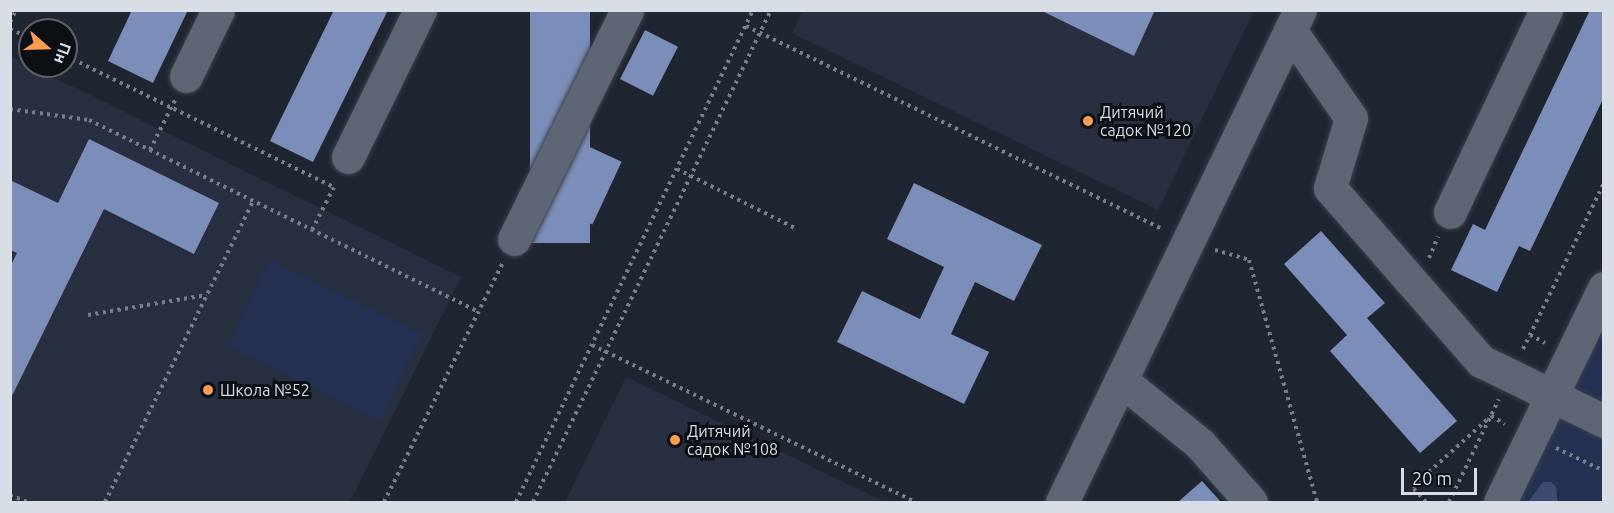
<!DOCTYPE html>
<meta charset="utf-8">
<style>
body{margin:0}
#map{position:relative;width:1614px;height:513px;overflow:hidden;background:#202532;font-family:Ubuntu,sans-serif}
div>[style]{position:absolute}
.built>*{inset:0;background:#282f41}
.green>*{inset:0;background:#243152;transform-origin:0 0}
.forest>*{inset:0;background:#3b4b72}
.building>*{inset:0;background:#7b8eb9;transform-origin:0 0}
.path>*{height:4px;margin-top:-2px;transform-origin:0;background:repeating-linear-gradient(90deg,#797e89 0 3px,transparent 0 7.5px)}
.roads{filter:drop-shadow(0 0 2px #3b404b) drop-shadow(0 0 2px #3b404b)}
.minor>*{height:33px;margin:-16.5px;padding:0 16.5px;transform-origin:16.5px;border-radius:16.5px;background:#5e6574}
.dots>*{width:16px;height:16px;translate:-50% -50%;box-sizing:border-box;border:3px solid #0c0f14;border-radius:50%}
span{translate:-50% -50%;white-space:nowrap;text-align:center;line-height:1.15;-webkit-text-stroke:6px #0c0f14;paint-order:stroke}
.poi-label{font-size:16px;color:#d9dde6}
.left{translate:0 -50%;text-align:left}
.frame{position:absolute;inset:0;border:12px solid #d9dde6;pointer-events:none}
.north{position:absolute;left:18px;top:18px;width:60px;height:60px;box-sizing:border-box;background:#0c0f14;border:2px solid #5e6168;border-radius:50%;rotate:110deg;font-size:16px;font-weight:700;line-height:24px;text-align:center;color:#d9dde6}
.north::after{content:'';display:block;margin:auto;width:21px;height:27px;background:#fc9d53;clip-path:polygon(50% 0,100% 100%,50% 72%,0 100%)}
.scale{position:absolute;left:1401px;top:468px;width:76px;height:27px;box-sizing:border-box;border:3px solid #d9dde6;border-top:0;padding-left:8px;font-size:18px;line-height:21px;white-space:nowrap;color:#d9dde6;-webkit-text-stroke:4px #0c0f14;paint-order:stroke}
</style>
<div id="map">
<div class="built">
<div style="clip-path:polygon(803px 10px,1254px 11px,1158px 210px,792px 33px)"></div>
<div style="clip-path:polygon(10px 56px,461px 277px,350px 502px,11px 502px)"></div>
<div style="clip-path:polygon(626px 377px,885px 502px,565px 502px)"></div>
</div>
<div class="green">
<div style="left:270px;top:260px;width:169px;height:96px;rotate:26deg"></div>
<div style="clip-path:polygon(1603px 323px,1603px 407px,1571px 391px)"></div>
<div style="clip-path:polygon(1560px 413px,1603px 434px,1603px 502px,1558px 502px,1559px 494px,1551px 482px,1543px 483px,1528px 502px,1517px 502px)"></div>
</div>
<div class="forest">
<div style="clip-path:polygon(1543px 482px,1551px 482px,1556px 487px,1558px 502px,1528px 502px)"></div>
</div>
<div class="building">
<div style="clip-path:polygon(132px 10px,188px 10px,153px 83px,108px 61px)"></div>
<div style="clip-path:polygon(334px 10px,388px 10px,313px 162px,270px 141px)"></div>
<div style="left:530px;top:10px;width:60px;height:233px"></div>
<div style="clip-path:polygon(1040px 10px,1155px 10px,1134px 56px)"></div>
<div style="clip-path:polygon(1590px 10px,1604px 10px,1604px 97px,1530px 251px,1519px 246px,1497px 292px,1451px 270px,1473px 224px,1485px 230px)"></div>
<div style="left:645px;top:30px;width:37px;height:55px;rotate:27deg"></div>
<div style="clip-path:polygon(89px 139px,219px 203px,194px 254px,104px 209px,10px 400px,10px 267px,17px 253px,10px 250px,10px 180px,58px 203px)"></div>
<div style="left:579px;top:142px;width:47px;height:69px;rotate:25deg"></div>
<div style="clip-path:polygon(914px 183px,1042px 245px,1014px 301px,975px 282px,951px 334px,989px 352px,964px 404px,837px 342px,862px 291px,920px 319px,944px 267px,887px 239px)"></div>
<div style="clip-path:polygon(1321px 231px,1385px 303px,1367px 318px,1457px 421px,1420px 453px,1330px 351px,1347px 335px,1284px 264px)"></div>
<div style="clip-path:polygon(1202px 481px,1221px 502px,1178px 502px)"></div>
</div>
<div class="path">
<div style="left:10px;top:22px;width:13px;rotate:-63deg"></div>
<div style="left:746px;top:26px;width:464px;rotate:26deg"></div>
<div style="left:10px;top:29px;width:22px;rotate:24deg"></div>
<div style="left:66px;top:56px;width:297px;rotate:26.1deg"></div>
<div style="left:10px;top:109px;width:80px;rotate:7.9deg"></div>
<div style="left:89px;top:120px;width:433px;rotate:26.2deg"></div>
<div style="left:150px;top:150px;width:56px;rotate:-63.4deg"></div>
<div style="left:677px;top:169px;width:132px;rotate:26.6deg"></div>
<div style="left:312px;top:230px;width:48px;rotate:-62.9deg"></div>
<div style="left:1215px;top:250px;width:35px;rotate:16deg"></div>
<div style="left:1249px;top:260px;width:251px;rotate:74.3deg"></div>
<div style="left:1429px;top:258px;width:23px;rotate:-67deg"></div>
<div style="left:88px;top:315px;width:120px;rotate:-9.6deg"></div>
<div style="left:1530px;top:335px;width:17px;rotate:28deg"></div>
<div style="left:592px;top:345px;width:359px;rotate:25.9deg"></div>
<div style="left:1523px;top:349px;width:185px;rotate:-64deg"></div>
<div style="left:1556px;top:448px;width:53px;rotate:25.6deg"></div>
<div style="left:10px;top:495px;width:18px;rotate:22deg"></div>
<div style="left:105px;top:502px;width:335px;rotate:-63.8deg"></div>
<div style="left:384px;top:502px;width:266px;rotate:-63.6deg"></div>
<div style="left:516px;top:502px;width:546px;rotate:-64.28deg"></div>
<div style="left:533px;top:502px;width:547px;rotate:-64.19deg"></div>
<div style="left:1426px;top:502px;width:21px;rotate:-133deg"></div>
<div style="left:1412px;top:487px;width:106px;rotate:-41.9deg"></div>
<div style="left:1491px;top:416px;width:16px;rotate:30deg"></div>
<div style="left:1449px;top:502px;width:114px;rotate:-64.1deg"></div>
</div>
<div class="roads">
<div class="minor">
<div style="left:1290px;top:30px;width:107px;rotate:55.3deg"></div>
<div style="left:1351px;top:118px;width:73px;rotate:106.7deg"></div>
<div style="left:1330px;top:188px;width:230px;rotate:48.9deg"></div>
<div style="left:1481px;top:361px;width:137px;rotate:26deg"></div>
<div style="left:186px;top:76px;width:73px;rotate:-64.1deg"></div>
<div style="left:348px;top:157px;width:164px;rotate:-63.9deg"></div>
<div style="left:1450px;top:212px;width:224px;rotate:-64.6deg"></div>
<div style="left:514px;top:239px;width:255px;rotate:-63.7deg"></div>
<div style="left:1121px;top:380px;width:102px;rotate:39deg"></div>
<div style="left:1200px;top:444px;width:77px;rotate:48.7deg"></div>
<div style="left:1062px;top:502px;width:547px;rotate:-64.19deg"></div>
<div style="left:1500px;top:502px;width:238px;rotate:-64.1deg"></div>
</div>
</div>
<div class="dots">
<div style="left:1088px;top:121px;background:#fc9d53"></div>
<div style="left:208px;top:390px;background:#fc9d53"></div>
<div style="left:675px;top:440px;background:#fc9d53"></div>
</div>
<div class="poi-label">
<span class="left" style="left:1100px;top:121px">Дитячий<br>садок №120</span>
<span class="left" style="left:220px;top:390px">Школа №52</span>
<span class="left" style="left:687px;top:440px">Дитячий<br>садок №108</span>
</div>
<div class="frame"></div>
<div class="north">Пн</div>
<div class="scale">20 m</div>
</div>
